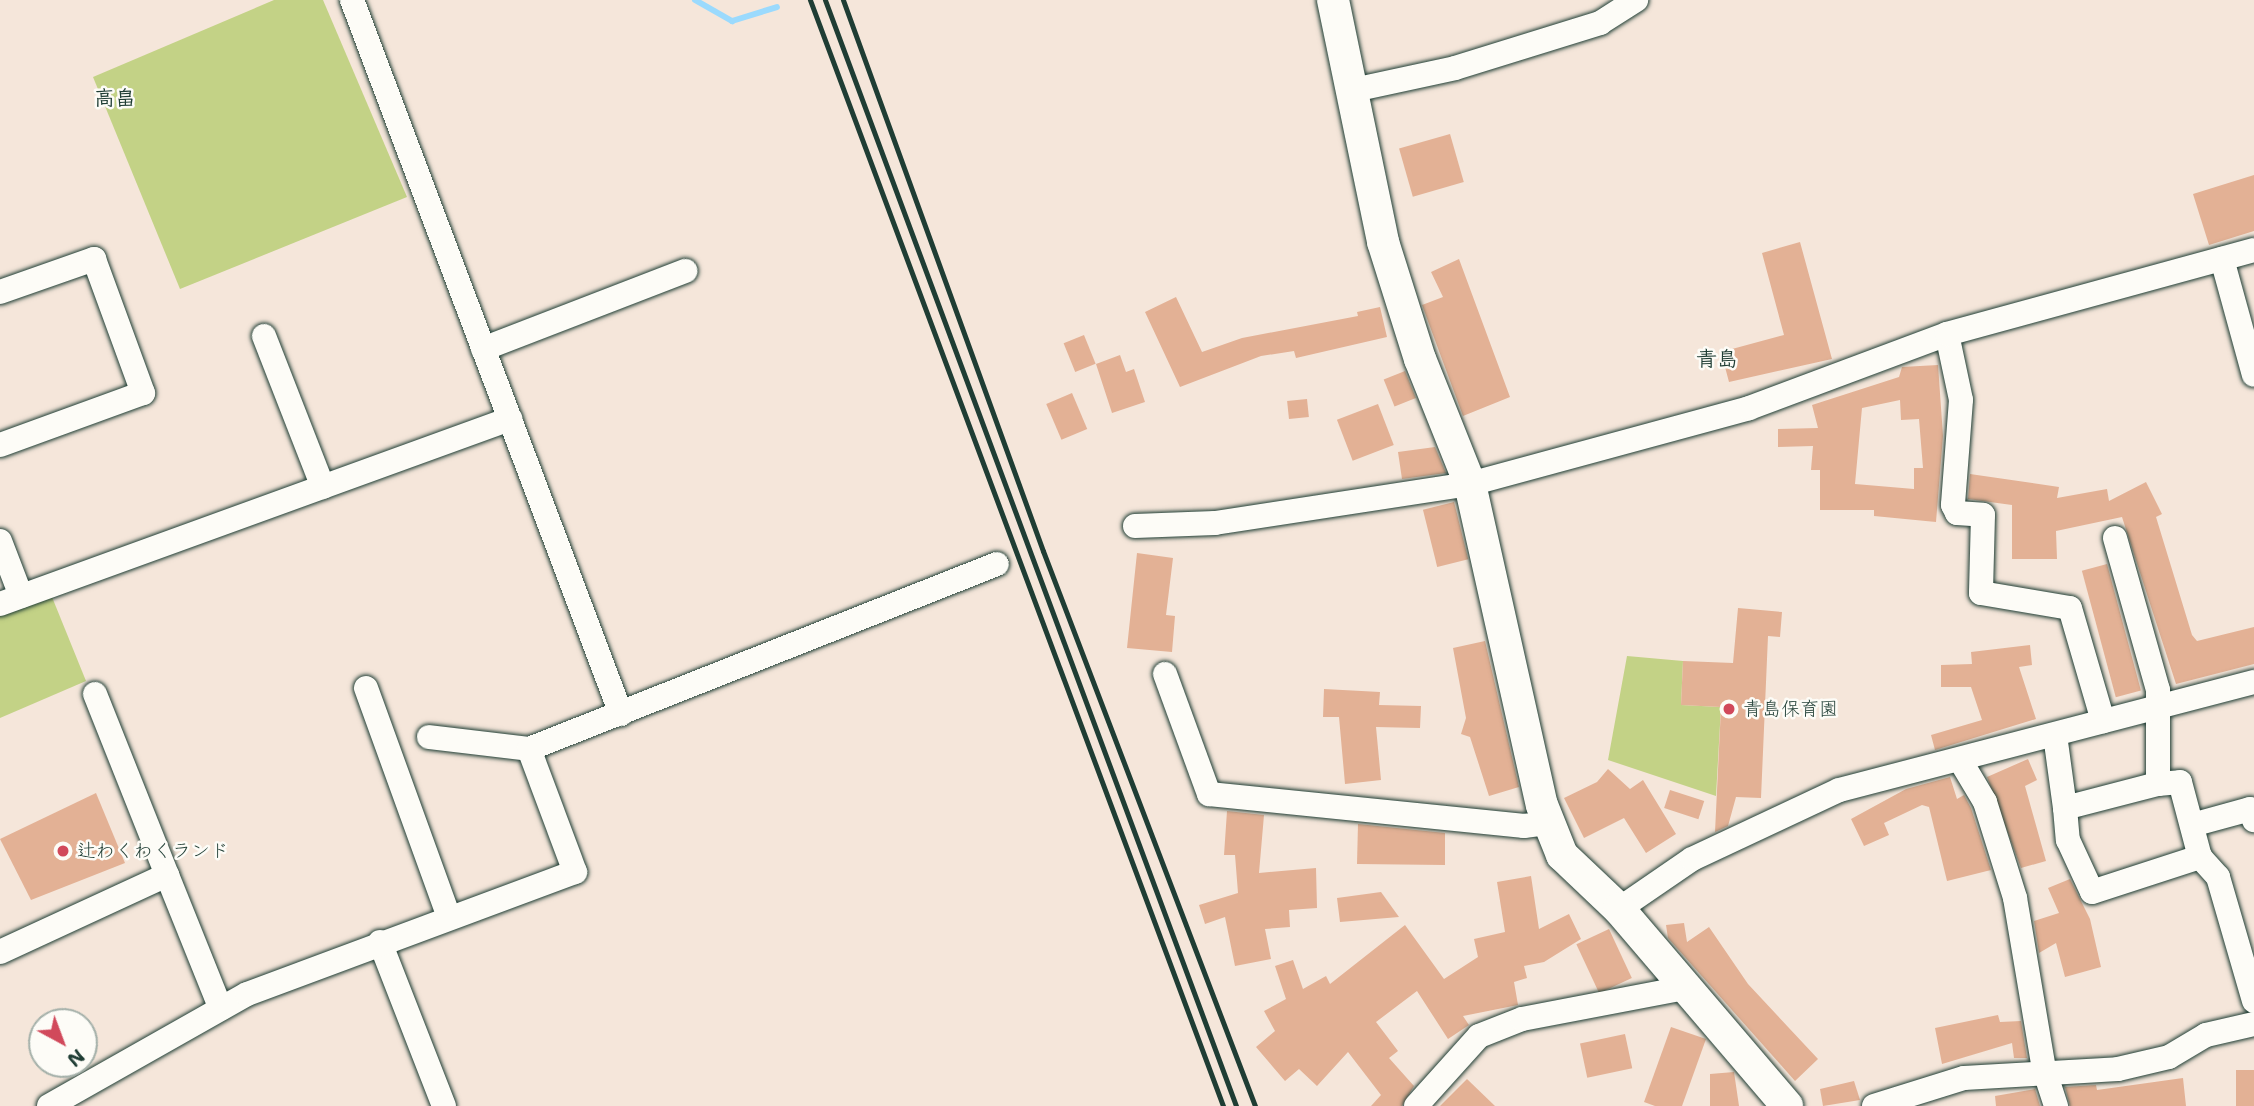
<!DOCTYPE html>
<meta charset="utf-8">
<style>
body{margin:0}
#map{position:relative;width:2254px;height:1106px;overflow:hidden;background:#f5e6da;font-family:"Shantell Sans","Klee One",sans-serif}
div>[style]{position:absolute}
.green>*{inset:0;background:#c3d286}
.stream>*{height:6px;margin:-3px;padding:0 3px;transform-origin:3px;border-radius:3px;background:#9bdafd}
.building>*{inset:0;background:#e3b195;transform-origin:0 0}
.roads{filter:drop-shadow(0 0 2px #1f3d34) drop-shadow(0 0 2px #1f3d34)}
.minor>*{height:24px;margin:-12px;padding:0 12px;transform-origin:12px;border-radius:12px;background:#fdfcf7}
.tertiary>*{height:32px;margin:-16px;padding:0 16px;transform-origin:16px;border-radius:16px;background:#fdfcf7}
.rail>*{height:5px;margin:-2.5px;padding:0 2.5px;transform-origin:2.5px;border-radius:2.5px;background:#1f3d34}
.dots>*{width:19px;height:19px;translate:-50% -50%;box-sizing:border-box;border:4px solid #fdfcf7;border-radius:50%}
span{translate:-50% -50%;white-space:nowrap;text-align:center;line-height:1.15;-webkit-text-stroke:5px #fdfcf7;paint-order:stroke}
.poi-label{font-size:19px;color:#1f3d34}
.left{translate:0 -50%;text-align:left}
.neighbourhood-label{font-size:21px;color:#1f3d34;font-weight:700}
.north{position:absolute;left:28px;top:1008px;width:70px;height:70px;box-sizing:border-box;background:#fdfcf7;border:2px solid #a4b0a9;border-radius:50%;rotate:139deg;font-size:19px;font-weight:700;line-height:28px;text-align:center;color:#1f3d34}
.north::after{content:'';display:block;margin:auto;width:24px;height:32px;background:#d1495b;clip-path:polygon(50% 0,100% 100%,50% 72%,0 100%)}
</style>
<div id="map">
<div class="green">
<div style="clip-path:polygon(274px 0,323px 0,407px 197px,180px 289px,93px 77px)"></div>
<div style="clip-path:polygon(52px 597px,86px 681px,0 718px,0 615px)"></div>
<div style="clip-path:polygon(1627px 656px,1683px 661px,1681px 705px,1721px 707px,1716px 796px,1608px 760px)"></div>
</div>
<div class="stream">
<div style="left:695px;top:0;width:43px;rotate:29.6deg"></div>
<div style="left:732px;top:21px;width:47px;rotate:-17.3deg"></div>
</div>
<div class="building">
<div style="left:1450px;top:134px;width:50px;height:53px;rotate:74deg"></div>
<div style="clip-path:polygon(2254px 175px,2254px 231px,2209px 245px,2193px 194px)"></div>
<div style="clip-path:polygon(1800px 242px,1832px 359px,1729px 382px,1721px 352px,1784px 335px,1762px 253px)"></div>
<div style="clip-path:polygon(1459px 259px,1510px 397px,1463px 416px,1422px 305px,1443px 297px,1431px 272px)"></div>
<div style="clip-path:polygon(1176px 297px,1202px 352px,1242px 338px,1358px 316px,1357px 312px,1380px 307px,1387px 337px,1296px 358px,1294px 351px,1261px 356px,1180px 387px,1145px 312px)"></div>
<div style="left:1084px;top:335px;width:31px;height:22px;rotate:68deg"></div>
<div style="clip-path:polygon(1120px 355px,1126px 372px,1134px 369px,1145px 402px,1112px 413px,1096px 364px)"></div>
<div style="clip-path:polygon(evenodd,1938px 365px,1943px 436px,1936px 522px,1874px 516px,1874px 510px,1820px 510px,1820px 470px,1811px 470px,1813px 446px,1778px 447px,1778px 429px,1818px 428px,1812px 405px,1899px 377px,1902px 367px,1938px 365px,1900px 400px,1901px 420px,1919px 419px,1923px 468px,1914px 468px,1914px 489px,1855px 484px,1862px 408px,1900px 400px)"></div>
<div style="left:1405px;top:371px;width:29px;height:23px;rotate:68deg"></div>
<div style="left:1072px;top:393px;width:39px;height:28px;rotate:67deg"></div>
<div style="left:1307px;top:399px;width:18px;height:20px;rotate:84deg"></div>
<div style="left:1378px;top:404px;width:44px;height:44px;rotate:69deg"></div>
<div style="clip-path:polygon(1435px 447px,1446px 473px,1402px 479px,1398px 452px)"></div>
<div style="clip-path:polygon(1970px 474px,2059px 487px,2057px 498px,2107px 489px,2109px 501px,2146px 482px,2162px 514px,2156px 517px,2192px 635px,2197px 641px,2254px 627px,2254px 664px,2176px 684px,2122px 517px,2056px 531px,2057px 559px,2012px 559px,2012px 505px,1968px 499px)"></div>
<div style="left:1454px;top:502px;width:59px;height:32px;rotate:76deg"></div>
<div style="clip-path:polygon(1137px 553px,1173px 558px,1166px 615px,1175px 616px,1172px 652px,1127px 648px)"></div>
<div style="left:2107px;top:564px;width:131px;height:26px;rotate:75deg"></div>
<div style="clip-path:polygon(1738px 608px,1782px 612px,1780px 637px,1768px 636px,1761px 798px,1736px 797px,1728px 826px,1715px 832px,1721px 707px,1681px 705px,1683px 661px,1733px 663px)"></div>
<div style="clip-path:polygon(1485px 641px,1519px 787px,1489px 796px,1470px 737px,1461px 734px,1466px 718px,1453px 648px)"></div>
<div style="clip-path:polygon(2030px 645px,2032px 665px,2019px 667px,2036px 719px,1935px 750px,1931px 735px,1982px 720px,1971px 687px,1941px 687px,1941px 665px,1972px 664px,1971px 652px)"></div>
<div style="clip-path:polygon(1324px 689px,1380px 692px,1379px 705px,1421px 706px,1420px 728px,1376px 727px,1381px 780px,1345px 784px,1339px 717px,1323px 717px)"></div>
<div style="clip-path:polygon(2028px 759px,2037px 780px,2025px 786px,2046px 861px,2021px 868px,1987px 777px)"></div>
<div style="clip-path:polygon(1608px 769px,1630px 789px,1643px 780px,1676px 834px,1646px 853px,1624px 818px,1584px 838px,1564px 798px,1597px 782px)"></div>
<div style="clip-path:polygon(1950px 777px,1957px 799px,1964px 795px,1971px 808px,1991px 870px,1947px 881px,1929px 807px,1922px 805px,1884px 823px,1889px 835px,1864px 846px,1851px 819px,1906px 789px)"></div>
<div style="left:1670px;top:790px;width:36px;height:19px;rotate:18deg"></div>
<div style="clip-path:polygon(96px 793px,125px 863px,31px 900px,0 839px)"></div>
<div style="clip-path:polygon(1227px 811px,1264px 815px,1259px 873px,1316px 868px,1317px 908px,1289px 910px,1290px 927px,1265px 929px,1271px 959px,1235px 966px,1225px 917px,1205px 924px,1199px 905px,1238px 893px,1235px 855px,1224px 855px)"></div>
<div style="clip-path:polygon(1358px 824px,1445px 833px,1445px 865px,1357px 864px)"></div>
<div style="clip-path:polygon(1531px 876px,1539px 929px,1569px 914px,1581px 939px,1544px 962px,1524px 966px,1527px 978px,1514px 982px,1518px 1005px,1463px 1016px,1469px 1025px,1448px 1039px,1417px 991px,1376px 1022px,1398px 1051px,1389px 1058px,1414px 1086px,1402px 1106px,1371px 1106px,1381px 1095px,1348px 1052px,1317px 1086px,1299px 1069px,1285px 1081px,1256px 1047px,1275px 1031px,1264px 1011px,1286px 999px,1275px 966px,1293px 960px,1303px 989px,1326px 976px,1330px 984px,1405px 925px,1444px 979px,1478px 957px,1474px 939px,1505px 932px,1497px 882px)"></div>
<div style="clip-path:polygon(2070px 879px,2090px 919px,2101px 967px,2065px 977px,2056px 943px,2039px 953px,2034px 921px,2059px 913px,2048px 888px)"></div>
<div style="clip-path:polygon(1381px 892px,1399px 917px,1340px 922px,1337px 898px)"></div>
<div style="clip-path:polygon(1684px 923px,1687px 942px,1709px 927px,1748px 984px,1818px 1059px,1795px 1081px,1668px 938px,1666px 925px)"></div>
<div style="left:1609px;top:929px;width:54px;height:36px;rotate:65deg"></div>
<div style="clip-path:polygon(1998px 1015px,2000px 1022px,2021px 1021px,2027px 1058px,2014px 1058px,2012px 1043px,1942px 1064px,1935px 1028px)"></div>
<div style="clip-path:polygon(1671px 1027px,1706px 1039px,1682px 1106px,1655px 1106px,1644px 1102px)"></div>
<div style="left:1625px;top:1034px;width:35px;height:46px;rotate:78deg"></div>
<div style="left:2254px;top:1070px;width:36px;height:18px;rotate:90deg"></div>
<div style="clip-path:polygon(1734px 1072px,1739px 1106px,1710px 1106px,1710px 1074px)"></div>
<div style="clip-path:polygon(2183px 1078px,2186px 1106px,2070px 1106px,2065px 1087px,2096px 1085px,2097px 1090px)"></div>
<div style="clip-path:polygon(1467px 1079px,1495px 1106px,1440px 1106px)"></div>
<div style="clip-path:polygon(1854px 1081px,1860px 1100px,1823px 1106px,1820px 1089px)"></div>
<div style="clip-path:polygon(2035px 1089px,2040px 1106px,1996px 1106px,1995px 1096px)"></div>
</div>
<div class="roads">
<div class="minor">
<div style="left:352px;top:0;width:763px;rotate:69.36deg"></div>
<div style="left:1349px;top:91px;width:108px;rotate:-12.2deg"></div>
<div style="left:1455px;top:68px;width:152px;rotate:-17.2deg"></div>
<div style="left:1600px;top:23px;width:43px;rotate:-32.6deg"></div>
<div style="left:2222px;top:259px;width:120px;rotate:74.6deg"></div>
<div style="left:0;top:292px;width:100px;rotate:-19.3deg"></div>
<div style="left:94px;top:259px;width:143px;rotate:69.9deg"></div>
<div style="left:143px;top:393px;width:152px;rotate:160deg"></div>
<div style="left:1947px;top:334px;width:67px;rotate:78deg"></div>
<div style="left:1961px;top:400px;width:105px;rotate:94.4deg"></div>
<div style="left:1953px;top:505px;width:9px;rotate:63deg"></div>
<div style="left:1957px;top:513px;width:26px;rotate:4deg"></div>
<div style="left:1983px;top:515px;width:78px;rotate:91.5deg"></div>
<div style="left:1981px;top:593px;width:90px;rotate:9.6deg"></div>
<div style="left:2070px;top:608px;width:118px;rotate:73.7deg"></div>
<div style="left:264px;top:336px;width:162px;rotate:68.7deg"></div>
<div style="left:483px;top:349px;width:217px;rotate:-21.1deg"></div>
<div style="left:1135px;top:526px;width:80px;rotate:-2.1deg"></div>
<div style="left:1215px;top:523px;width:258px;rotate:-8.7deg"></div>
<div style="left:1470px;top:484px;width:289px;rotate:-15.2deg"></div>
<div style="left:1749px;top:408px;width:211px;rotate:-20.5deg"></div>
<div style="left:1947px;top:334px;width:318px;rotate:-15.3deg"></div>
<div style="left:0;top:541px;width:59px;rotate:69.1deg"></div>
<div style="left:0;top:604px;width:543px;rotate:-19.94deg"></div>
<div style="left:1165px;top:674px;width:128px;rotate:69.9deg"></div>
<div style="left:1209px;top:794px;width:317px;rotate:5.8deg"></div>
<div style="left:1524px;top:826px;width:25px;rotate:-7deg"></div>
<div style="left:366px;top:688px;width:244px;rotate:70.1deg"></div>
<div style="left:95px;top:694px;width:195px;rotate:68.3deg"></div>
<div style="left:2055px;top:735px;width:74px;rotate:82.2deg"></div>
<div style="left:2065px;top:808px;width:96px;rotate:-14.5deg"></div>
<div style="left:2158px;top:784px;width:94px;rotate:-90deg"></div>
<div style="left:2158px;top:690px;width:158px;rotate:-105.8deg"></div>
<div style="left:429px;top:737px;width:101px;rotate:6.8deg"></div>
<div style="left:1960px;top:760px;width:49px;rotate:59.2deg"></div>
<div style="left:1985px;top:802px;width:101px;rotate:72.6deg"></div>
<div style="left:2015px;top:898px;width:173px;rotate:80.4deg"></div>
<div style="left:2044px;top:1069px;width:39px;rotate:72deg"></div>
<div style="left:2158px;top:784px;width:22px;rotate:-5deg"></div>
<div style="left:2180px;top:782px;width:78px;rotate:75.1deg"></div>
<div style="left:2200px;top:857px;width:27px;rotate:48deg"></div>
<div style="left:2218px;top:877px;width:129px;rotate:73.8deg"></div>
<div style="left:2065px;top:808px;width:32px;rotate:85deg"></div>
<div style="left:2068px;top:840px;width:57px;rotate:65.2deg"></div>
<div style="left:2092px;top:892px;width:114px;rotate:-18deg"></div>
<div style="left:2192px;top:825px;width:60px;rotate:-15.4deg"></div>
<div style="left:2250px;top:809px;width:12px;rotate:70deg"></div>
<div style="left:1619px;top:909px;width:88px;rotate:-34.4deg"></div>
<div style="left:1692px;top:859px;width:162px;rotate:-25.1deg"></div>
<div style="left:1839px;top:790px;width:429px;rotate:-14.6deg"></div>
<div style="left:380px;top:942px;width:176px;rotate:68.7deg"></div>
<div style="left:0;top:952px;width:184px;rotate:-24.8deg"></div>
<div style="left:167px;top:875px;width:144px;rotate:68.1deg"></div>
<div style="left:49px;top:1106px;width:227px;rotate:-29.5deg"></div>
<div style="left:247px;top:994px;width:350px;rotate:-20.4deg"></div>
<div style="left:575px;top:872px;width:131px;rotate:-110.5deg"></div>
<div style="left:529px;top:749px;width:503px;rotate:-21.57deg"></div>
<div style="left:1416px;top:1106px;width:94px;rotate:-48deg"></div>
<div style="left:1479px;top:1036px;width:46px;rotate:-21.6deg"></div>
<div style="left:1522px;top:1019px;width:166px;rotate:-10.8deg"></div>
<div style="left:1874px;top:1106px;width:94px;rotate:-17.3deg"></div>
<div style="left:1964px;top:1078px;width:154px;rotate:-3.3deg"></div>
<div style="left:2118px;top:1069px;width:52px;rotate:-13.2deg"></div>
<div style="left:2169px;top:1057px;width:43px;rotate:-30.7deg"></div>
<div style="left:2206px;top:1035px;width:49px;rotate:-12.9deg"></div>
</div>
<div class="tertiary">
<div style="left:1333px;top:0;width:247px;rotate:78.3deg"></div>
<div style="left:1383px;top:242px;width:123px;rotate:72.5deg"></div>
<div style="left:1420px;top:359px;width:135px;rotate:68.2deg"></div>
<div style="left:1470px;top:484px;width:329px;rotate:77.4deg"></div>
<div style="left:1542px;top:805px;width:54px;rotate:68.2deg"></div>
<div style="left:1562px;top:855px;width:79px;rotate:43.5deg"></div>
<div style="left:1619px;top:909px;width:259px;rotate:49.5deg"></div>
</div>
</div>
<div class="rail">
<div style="left:810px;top:0;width:1181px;rotate:69.52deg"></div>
<div style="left:825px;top:0;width:1180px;rotate:69.61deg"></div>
<div style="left:843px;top:0;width:586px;rotate:70.05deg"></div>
<div style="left:1043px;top:551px;width:594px;rotate:69.09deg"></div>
</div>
<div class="dots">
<div style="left:1729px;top:709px;background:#d1495b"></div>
<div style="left:63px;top:851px;background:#d1495b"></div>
</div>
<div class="poi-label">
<span class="left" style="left:1743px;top:709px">青島保育園</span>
<span class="left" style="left:77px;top:851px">辻わくわくランド</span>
</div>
<div class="neighbourhood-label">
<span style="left:115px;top:98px">高畠</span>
<span style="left:1717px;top:359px">青島</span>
</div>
<div class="north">N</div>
</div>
